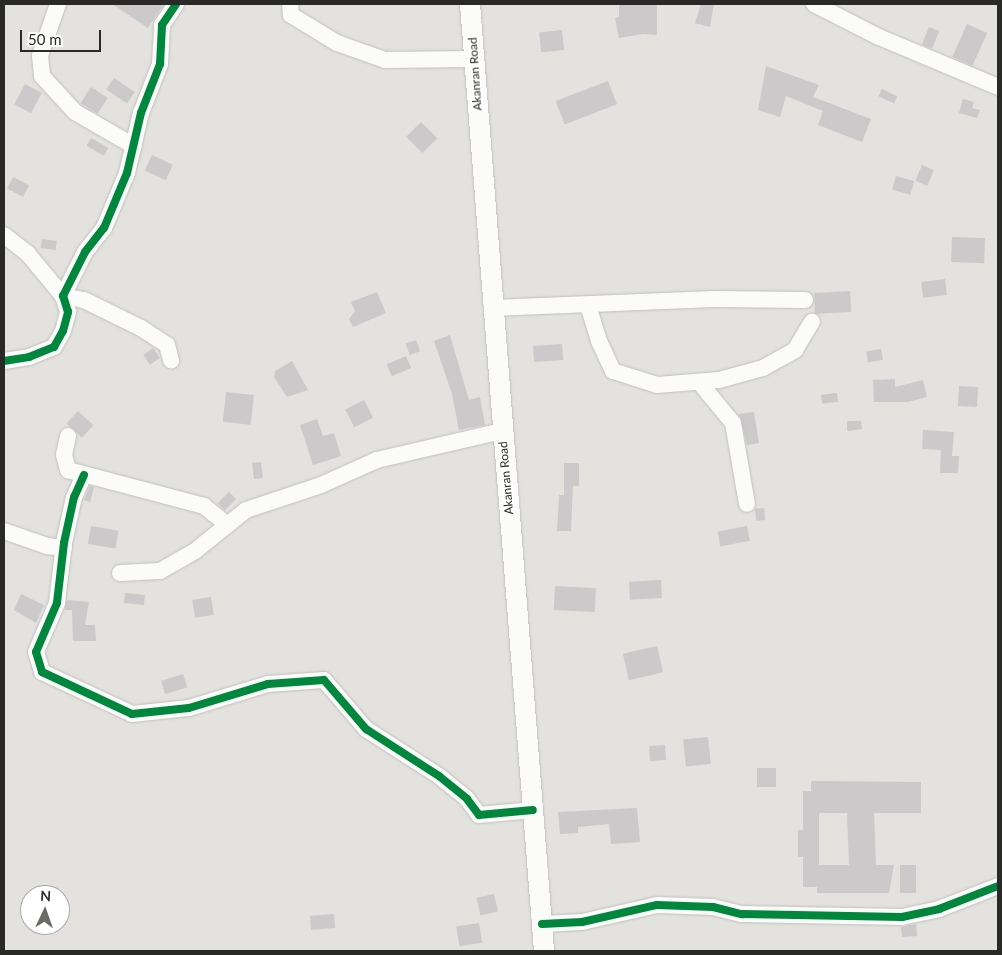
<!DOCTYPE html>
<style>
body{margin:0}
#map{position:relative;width:1002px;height:955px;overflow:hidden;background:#e3e2df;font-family:Lato,sans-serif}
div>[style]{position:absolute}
.building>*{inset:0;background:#cbc9c9;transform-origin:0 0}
.roads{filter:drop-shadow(0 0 1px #c0bfbd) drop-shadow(0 0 1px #c0bfbd)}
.minor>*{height:16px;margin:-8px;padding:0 8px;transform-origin:8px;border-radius:8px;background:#fbfbfa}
.major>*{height:20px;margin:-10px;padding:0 10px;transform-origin:10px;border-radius:10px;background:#fbfbfa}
.cycleway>*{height:8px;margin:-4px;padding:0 4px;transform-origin:4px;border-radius:4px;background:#00873e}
span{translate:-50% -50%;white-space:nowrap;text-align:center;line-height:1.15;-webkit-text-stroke:4px #fff;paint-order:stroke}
.street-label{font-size:12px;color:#292927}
.frame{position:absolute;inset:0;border:5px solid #292927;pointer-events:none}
.north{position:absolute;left:20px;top:885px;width:50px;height:50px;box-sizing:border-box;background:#fff;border:1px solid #a9a9a9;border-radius:50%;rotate:3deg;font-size:14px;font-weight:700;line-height:20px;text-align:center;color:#292927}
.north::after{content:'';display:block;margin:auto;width:18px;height:22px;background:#6a6a67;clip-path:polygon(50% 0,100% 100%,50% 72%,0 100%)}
.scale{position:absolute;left:20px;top:30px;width:81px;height:22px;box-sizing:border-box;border:2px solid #292927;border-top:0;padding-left:6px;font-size:15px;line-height:18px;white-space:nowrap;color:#292927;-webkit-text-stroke:4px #fff;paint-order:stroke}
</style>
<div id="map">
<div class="building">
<div style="clip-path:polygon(112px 4px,164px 4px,148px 28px)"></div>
<div style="clip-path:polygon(619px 4px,657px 4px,657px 35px,643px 34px,619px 38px,615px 18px,619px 17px)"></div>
<div style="clip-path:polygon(701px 4px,714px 4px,710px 27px,695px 23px)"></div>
<div style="left:967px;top:24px;width:22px;height:36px;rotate:24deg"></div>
<div style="left:929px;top:27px;width:11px;height:19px;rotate:22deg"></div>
<div style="left:562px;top:30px;width:20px;height:23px;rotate:84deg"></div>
<div style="clip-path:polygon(766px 66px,819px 85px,813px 97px,871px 119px,862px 142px,818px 125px,823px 111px,786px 96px,780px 117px,758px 110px)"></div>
<div style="left:114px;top:78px;width:25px;height:14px;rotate:34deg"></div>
<div style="left:608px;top:81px;width:25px;height:56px;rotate:69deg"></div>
<div style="left:25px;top:84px;width:19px;height:23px;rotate:28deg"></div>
<div style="left:91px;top:87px;width:20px;height:19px;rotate:33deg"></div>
<div style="left:882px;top:89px;width:17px;height:8px;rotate:25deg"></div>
<div style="clip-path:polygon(963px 99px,974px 102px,972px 108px,980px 110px,977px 118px,959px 113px)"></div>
<div style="left:421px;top:122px;width:23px;height:21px;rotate:45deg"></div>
<div style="left:91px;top:138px;width:20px;height:9px;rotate:30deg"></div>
<div style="left:152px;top:155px;width:23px;height:17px;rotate:25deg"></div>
<div style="left:922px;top:165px;width:13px;height:17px;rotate:23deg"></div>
<div style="left:896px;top:176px;width:19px;height:14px;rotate:16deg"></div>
<div style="left:13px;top:177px;width:18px;height:13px;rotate:27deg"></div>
<div style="left:952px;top:237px;width:33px;height:25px;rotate:2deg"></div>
<div style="left:42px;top:239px;width:15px;height:9px;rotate:8deg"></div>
<div style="left:945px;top:279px;width:16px;height:24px;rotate:83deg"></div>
<div style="left:850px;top:291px;width:21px;height:36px;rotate:87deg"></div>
<div style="clip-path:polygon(377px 292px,386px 313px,353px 327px,349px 319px,355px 311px,351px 302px)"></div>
<div style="clip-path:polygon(450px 335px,469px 400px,480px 397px,485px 425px,459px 430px,452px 394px,434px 341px)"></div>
<div style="left:416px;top:340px;width:12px;height:11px;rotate:70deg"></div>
<div style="left:562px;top:344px;width:16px;height:29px;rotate:86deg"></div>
<div style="left:153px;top:348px;width:12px;height:12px;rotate:55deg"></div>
<div style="left:881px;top:349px;width:11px;height:15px;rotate:80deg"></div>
<div style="left:406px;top:356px;width:13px;height:21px;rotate:67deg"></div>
<div style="clip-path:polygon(292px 361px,308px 390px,287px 397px,274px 377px,275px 371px)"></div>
<div style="clip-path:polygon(895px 379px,895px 387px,923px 380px,927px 397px,907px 402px,874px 402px,873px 380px)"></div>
<div style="left:959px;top:386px;width:19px;height:20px;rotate:3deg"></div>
<div style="left:226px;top:392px;width:28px;height:30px;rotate:6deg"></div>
<div style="left:837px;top:393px;width:9px;height:16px;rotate:84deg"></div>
<div style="left:364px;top:400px;width:20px;height:21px;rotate:63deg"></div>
<div style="left:78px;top:411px;width:21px;height:17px;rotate:43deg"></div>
<div style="clip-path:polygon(754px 412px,759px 443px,747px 445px,739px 414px)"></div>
<div style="clip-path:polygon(317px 419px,323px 436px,334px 433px,341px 456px,313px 465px,300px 425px)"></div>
<div style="clip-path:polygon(847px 421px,861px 421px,862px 429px,847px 431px)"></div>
<div style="clip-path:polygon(923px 430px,954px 432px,952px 456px,959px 456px,958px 473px,940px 473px,941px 450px,922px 449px)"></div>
<div style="left:261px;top:462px;width:16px;height:9px;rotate:83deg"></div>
<div style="clip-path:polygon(564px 463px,579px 463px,579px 486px,573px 486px,571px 531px,557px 531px,559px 495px,564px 495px)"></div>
<div style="clip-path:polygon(90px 486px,94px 487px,90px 502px,84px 500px)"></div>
<div style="left:229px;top:492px;width:10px;height:16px;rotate:45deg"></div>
<div style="left:764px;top:508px;width:12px;height:9px;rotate:85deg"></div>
<div style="left:91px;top:526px;width:28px;height:18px;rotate:10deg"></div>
<div style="left:747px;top:526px;width:15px;height:30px;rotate:79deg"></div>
<div style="left:661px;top:580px;width:18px;height:32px;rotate:87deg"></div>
<div style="left:555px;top:586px;width:41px;height:24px;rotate:3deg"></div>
<div style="left:125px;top:593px;width:20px;height:10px;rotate:6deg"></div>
<div style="clip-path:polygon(21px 594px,44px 605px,36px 623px,14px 610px)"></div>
<div style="left:211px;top:597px;width:18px;height:19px;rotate:81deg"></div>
<div style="clip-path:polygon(67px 600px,89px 602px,85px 625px,95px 625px,96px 641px,73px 641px,72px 610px,65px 610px)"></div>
<div style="left:657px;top:646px;width:27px;height:35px;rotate:77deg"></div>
<div style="left:183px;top:674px;width:14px;height:23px;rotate:73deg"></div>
<div style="left:708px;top:737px;width:27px;height:25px;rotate:84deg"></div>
<div style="left:665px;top:745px;width:15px;height:16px;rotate:86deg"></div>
<div style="left:757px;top:768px;width:19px;height:19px"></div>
<div style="clip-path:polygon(evenodd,811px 781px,921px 782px,921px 813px,874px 813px,876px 865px,894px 865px,889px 893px,817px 893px,817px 887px,803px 887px,803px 857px,798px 857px,798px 830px,803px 830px,803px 791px,811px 791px,811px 781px,819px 813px,847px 813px,849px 865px,819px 865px,819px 813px)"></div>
<div style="clip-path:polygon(637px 808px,640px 842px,611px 844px,609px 824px,578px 827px,578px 833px,560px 834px,558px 812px)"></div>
<div style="left:900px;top:865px;width:16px;height:28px"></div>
<div style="left:494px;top:894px;width:18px;height:18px;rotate:77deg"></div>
<div style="left:334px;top:914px;width:14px;height:24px;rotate:86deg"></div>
<div style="left:479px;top:923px;width:20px;height:23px;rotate:81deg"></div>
<div style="clip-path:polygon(916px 924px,917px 936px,902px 937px,901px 927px)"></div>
</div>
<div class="roads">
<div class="minor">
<div style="left:58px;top:4px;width:55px;rotate:109.1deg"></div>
<div style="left:40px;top:56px;width:20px;rotate:84deg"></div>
<div style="left:42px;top:76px;width:49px;rotate:47.5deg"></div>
<div style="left:75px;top:112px;width:68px;rotate:30deg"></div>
<div style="left:290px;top:4px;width:11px;rotate:85deg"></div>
<div style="left:291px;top:15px;width:54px;rotate:31.3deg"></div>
<div style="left:337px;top:43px;width:51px;rotate:19.5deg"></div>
<div style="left:385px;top:60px;width:89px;rotate:-0.6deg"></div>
<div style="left:814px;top:4px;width:73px;rotate:26.9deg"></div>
<div style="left:879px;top:37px;width:129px;rotate:22.8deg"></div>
<div style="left:4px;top:235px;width:31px;rotate:38deg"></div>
<div style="left:28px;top:254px;width:55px;rotate:50.2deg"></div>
<div style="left:63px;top:296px;width:21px;rotate:11deg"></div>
<div style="left:84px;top:300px;width:64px;rotate:26.2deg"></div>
<div style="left:141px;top:328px;width:31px;rotate:33deg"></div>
<div style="left:167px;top:345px;width:16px;rotate:75deg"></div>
<div style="left:588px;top:305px;width:38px;rotate:73deg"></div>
<div style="left:599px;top:341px;width:33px;rotate:65deg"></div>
<div style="left:613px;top:371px;width:46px;rotate:17.7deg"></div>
<div style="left:657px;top:385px;width:62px;rotate:-4.6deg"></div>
<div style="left:719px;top:380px;width:46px;rotate:-15.3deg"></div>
<div style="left:763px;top:368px;width:37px;rotate:-29deg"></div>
<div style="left:795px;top:350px;width:33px;rotate:-59deg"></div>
<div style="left:492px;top:308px;width:222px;rotate:-2.3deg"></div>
<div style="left:714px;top:299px;width:91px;rotate:0.6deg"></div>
<div style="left:4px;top:361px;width:25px;rotate:-9deg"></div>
<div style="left:29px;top:357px;width:27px;rotate:-22deg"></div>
<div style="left:54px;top:347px;width:18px;rotate:-61deg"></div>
<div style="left:63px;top:331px;width:20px;rotate:-75deg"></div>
<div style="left:68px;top:312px;width:17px;rotate:-107deg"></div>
<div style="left:63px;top:296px;width:49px;rotate:-63.4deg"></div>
<div style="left:85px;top:252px;width:31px;rotate:-52deg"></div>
<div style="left:104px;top:228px;width:60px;rotate:-67.3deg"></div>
<div style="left:127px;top:173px;width:62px;rotate:-76.9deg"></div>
<div style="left:141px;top:113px;width:53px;rotate:-68.8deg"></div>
<div style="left:160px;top:64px;width:39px;rotate:-87deg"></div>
<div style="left:162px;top:25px;width:25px;rotate:-56deg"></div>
<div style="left:699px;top:382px;width:53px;rotate:50.3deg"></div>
<div style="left:733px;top:423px;width:82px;rotate:80.2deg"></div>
<div style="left:68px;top:436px;width:19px;rotate:102deg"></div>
<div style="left:64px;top:455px;width:16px;rotate:75deg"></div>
<div style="left:68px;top:470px;width:141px;rotate:14.8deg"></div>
<div style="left:204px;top:506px;width:28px;rotate:39deg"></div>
<div style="left:84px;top:475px;width:24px;rotate:114deg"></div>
<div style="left:74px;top:497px;width:47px;rotate:102.3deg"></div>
<div style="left:64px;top:543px;width:60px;rotate:96.7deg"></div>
<div style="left:57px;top:603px;width:53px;rotate:113.2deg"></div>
<div style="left:36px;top:652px;width:21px;rotate:73deg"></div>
<div style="left:42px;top:672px;width:99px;rotate:25deg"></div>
<div style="left:132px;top:714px;width:57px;rotate:-6deg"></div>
<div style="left:189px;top:708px;width:83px;rotate:-16.9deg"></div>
<div style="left:268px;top:684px;width:56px;rotate:-4.1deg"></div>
<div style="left:324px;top:680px;width:65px;rotate:49.4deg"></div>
<div style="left:366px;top:729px;width:87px;rotate:32.8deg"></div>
<div style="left:439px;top:776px;width:36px;rotate:39deg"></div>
<div style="left:467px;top:799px;width:20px;rotate:53deg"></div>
<div style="left:479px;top:815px;width:54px;rotate:-5.3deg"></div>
<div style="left:4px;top:531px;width:46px;rotate:19.2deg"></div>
<div style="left:47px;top:546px;width:17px;rotate:7deg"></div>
<div style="left:120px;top:573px;width:40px;rotate:-2.9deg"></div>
<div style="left:160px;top:571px;width:40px;rotate:-29.7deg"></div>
<div style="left:195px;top:551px;width:65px;rotate:-38.8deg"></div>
<div style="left:246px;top:510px;width:79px;rotate:-18.4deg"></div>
<div style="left:321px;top:485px;width:61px;rotate:-24.1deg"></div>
<div style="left:377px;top:460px;width:128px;rotate:-13.1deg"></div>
<div style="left:542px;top:924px;width:40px;rotate:-2.9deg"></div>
<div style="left:582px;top:922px;width:77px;rotate:-12.8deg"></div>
<div style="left:657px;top:905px;width:56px;rotate:2deg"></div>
<div style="left:713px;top:907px;width:30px;rotate:14deg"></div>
<div style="left:742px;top:914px;width:160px;rotate:1.1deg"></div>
<div style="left:902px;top:917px;width:38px;rotate:-12deg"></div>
<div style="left:939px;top:909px;width:63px;rotate:-21.3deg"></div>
</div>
<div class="major">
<div style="left:470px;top:4px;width:950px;rotate:85.53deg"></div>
</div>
</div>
<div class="cycleway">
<div style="left:4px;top:361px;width:25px;rotate:-9deg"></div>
<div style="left:29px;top:357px;width:27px;rotate:-22deg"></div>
<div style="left:54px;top:347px;width:18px;rotate:-61deg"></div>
<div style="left:63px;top:331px;width:20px;rotate:-75deg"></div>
<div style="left:68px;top:312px;width:17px;rotate:-107deg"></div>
<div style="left:63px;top:296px;width:49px;rotate:-63.4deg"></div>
<div style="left:85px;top:252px;width:31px;rotate:-52deg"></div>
<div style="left:104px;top:228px;width:60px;rotate:-67.3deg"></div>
<div style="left:127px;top:173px;width:62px;rotate:-76.9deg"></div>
<div style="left:141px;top:113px;width:53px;rotate:-68.8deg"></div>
<div style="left:160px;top:64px;width:39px;rotate:-87deg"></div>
<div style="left:162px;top:25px;width:25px;rotate:-56deg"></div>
<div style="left:84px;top:475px;width:24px;rotate:114deg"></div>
<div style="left:74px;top:497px;width:47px;rotate:102.3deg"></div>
<div style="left:64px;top:543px;width:60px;rotate:96.7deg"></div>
<div style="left:57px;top:603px;width:53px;rotate:113.2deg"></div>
<div style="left:36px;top:652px;width:21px;rotate:73deg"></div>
<div style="left:42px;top:672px;width:99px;rotate:25deg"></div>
<div style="left:132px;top:714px;width:57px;rotate:-6deg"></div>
<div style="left:189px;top:708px;width:83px;rotate:-16.9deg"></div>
<div style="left:268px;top:684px;width:56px;rotate:-4.1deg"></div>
<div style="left:324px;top:680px;width:65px;rotate:49.4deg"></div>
<div style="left:366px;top:729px;width:87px;rotate:32.8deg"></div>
<div style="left:439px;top:776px;width:36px;rotate:39deg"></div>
<div style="left:467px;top:799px;width:20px;rotate:53deg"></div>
<div style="left:479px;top:815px;width:54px;rotate:-5.3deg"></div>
<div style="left:542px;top:924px;width:40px;rotate:-2.9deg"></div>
<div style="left:582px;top:922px;width:77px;rotate:-12.8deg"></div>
<div style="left:657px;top:905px;width:56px;rotate:2deg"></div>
<div style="left:713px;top:907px;width:30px;rotate:14deg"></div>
<div style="left:742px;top:914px;width:160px;rotate:1.1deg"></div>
<div style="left:902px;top:917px;width:38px;rotate:-12deg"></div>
<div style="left:939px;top:909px;width:63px;rotate:-21.3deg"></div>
</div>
<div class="street-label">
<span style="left:475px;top:74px;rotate:-94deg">Akanran Road</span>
<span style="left:506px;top:478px;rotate:-95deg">Akanran Road</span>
</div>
<div class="frame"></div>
<div class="north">N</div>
<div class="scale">50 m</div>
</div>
